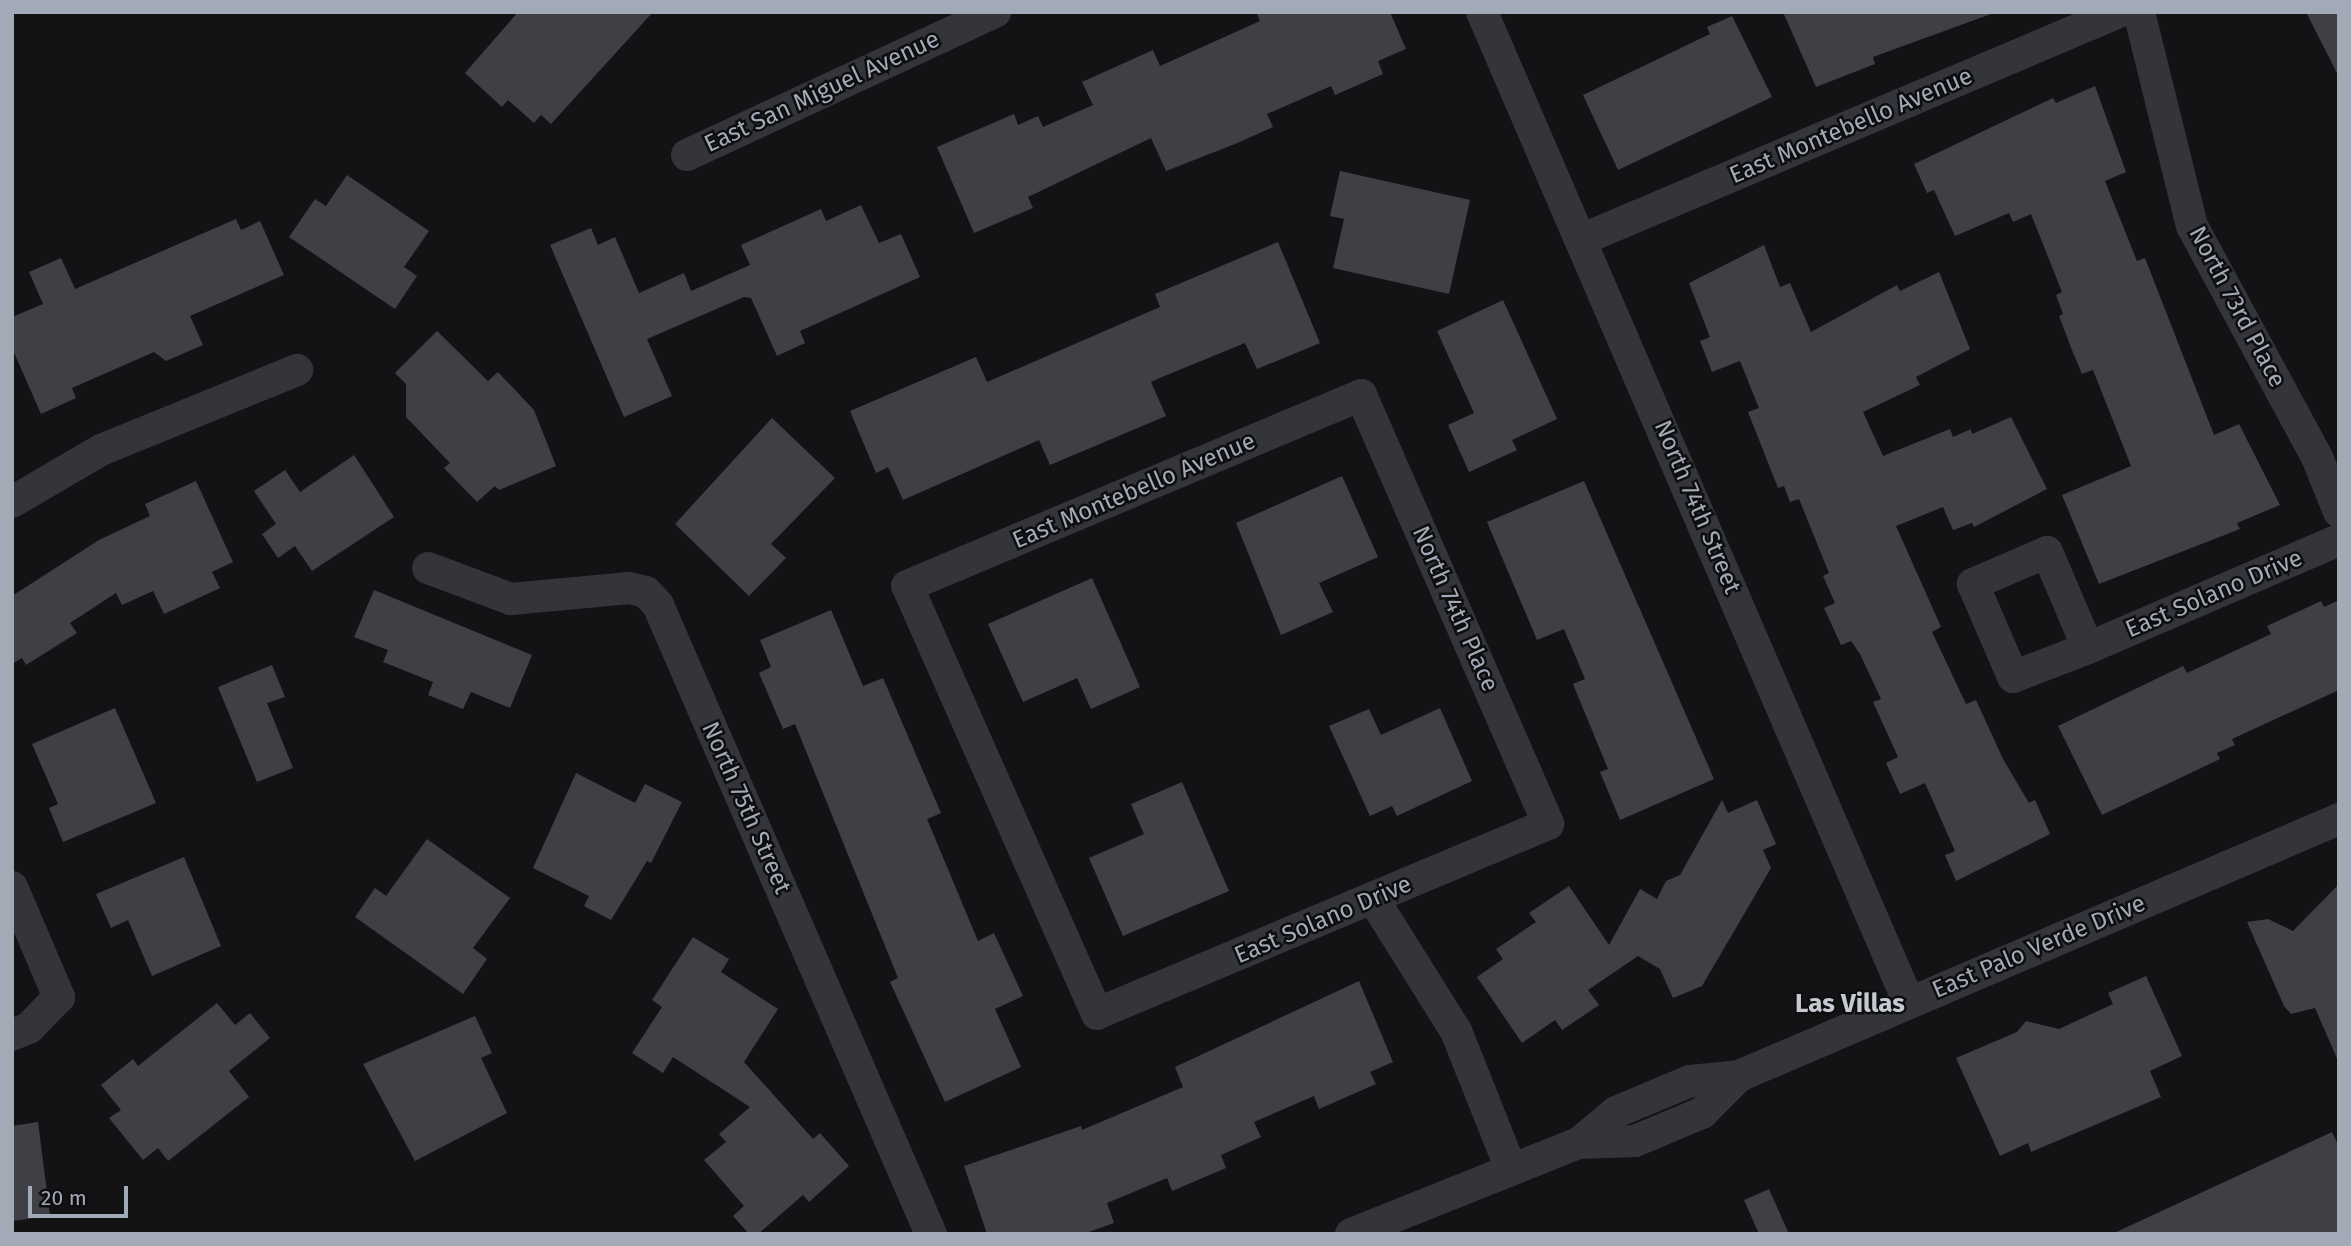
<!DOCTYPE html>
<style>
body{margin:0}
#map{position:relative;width:2351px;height:1246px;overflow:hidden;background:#131315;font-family:"Fira Sans",sans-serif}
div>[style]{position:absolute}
.building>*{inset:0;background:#3f4045}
.street>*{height:32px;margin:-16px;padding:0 16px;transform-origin:16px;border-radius:16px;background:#34353a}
span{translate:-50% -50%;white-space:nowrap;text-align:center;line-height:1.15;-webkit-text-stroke:5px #0e0e10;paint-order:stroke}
.street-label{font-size:24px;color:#a3aab7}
.neighbourhood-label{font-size:26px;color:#c5c9d2;font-weight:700}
.frame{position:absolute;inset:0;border:14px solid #a3aab7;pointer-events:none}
.scale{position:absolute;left:28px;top:1186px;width:100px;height:32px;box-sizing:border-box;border:4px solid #a3aab7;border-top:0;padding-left:9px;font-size:21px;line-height:24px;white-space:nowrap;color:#a3aab7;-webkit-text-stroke:5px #0e0e10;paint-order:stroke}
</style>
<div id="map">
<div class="building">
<div style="clip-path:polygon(518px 12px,653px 12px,551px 124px,541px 115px,534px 123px,508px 100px,502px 107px,465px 73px)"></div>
<div style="clip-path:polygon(1256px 12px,1390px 12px,1406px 49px,1378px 61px,1383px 74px,1335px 95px,1331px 86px,1267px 114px,1273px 127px,1235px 144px,1166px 171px,1151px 138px,1028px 197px,1033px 208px,974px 233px,937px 147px,1014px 114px,1018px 125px,1038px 116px,1043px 127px,1093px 105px,1082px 82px,1153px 50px,1160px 66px,1260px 21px)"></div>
<div style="clip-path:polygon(1783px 12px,1991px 12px,1991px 14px,1873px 57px,1875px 64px,1816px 87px)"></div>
<div style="clip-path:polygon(2306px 12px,2339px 12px,2339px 77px)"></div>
<div style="clip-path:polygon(1732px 16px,1772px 97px,1618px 170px,1583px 95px,1710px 34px,1707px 27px)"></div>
<div style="clip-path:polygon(2095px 86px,2126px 172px,2105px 181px,2137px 261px,2145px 258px,2214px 435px,2239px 424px,2280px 505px,2237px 523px,2240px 529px,2099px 584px,2062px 495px,2131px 466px,2093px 370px,2082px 374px,2072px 350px,2059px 316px,2063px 314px,2056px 295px,2062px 292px,2031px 214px,2013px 222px,2009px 213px,1955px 236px,1934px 190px,1927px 193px,1914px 164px,2053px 98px,2056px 103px)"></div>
<div style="clip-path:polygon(1340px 171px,1470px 200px,1449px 294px,1333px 268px,1344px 219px,1330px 216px)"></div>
<div style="clip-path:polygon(347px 175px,429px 231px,404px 267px,417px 276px,395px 309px,289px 237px,315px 199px,326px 206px)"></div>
<div style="clip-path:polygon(861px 205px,879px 243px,901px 234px,920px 277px,800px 331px,805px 343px,777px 356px,751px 298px,744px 297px,647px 339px,672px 396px,624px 417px,550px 245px,591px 228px,598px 245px,615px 237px,639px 293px,684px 273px,691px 291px,750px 265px,741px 245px,821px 209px,826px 221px)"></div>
<div style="clip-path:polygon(236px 219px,241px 230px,260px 221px,284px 275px,190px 316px,203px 345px,166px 361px,154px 352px,72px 388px,76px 398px,41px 414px,12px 348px,12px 317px,43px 304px,29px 272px,61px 258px,75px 289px)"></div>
<div style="clip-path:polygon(1278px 242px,1320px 343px,1257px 369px,1245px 343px,1162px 377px,1151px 382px,1166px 416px,1050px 465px,1039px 440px,903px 500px,888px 467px,876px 473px,850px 411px,976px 357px,987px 382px,1160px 307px,1155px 294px)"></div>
<div style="clip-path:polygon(1764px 245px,1780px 287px,1790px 283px,1811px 332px,1897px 285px,1900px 291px,1939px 272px,1970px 349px,1916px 377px,1920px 385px,1863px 412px,1883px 456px,1950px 429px,1953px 437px,1971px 429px,1972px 434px,2011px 417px,2047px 489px,1974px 527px,1972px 523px,1953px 530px,1943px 507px,1896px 526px,1941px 627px,1932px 632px,1966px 704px,1976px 700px,2003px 759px,2029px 803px,2035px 800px,2050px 834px,1956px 881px,1945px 855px,1955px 851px,1925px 783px,1900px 794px,1886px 763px,1898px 757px,1873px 702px,1881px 699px,1860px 654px,1851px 641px,1841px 645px,1824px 608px,1835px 603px,1823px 576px,1829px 573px,1799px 499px,1790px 502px,1784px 486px,1778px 488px,1748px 412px,1759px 408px,1740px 361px,1712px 372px,1700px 341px,1710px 337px,1689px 283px)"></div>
<div style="clip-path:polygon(1503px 300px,1557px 419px,1512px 440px,1517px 450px,1469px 472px,1448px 425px,1474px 413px,1437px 331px)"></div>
<div style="clip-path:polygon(437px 331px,488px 381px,498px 372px,534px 410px,556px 466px,499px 490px,495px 486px,477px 502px,444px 468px,450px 463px,406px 417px,406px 384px,395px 373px)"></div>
<div style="clip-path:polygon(772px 418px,835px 478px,771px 544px,786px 558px,749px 596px,675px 524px)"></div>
<div style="clip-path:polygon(354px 455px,394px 517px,312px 571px,295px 546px,278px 558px,262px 534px,276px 524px,254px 491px,285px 470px,300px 492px)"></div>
<div style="clip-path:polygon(1342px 476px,1378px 557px,1319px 583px,1333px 612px,1281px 635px,1236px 523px)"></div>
<div style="clip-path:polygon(196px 481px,233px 562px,212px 572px,220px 588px,164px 614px,153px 591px,122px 605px,116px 593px,70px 623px,77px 633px,26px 665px,22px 658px,12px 664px,12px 596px,99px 540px,150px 516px,145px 504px)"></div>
<div style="clip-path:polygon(1584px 481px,1714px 779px,1620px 820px,1600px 772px,1608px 769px,1573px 684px,1585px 679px,1564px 629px,1537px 640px,1487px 522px)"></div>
<div style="clip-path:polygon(1092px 578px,1140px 687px,1091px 709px,1077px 678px,1023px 702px,988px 624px)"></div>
<div style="clip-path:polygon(374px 590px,532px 655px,510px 708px,471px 692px,463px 709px,428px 695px,433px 682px,383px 662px,388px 650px,354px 637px)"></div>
<div style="clip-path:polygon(2339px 600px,2339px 690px,2232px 739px,2235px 745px,2217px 753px,2220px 759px,2102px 815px,2058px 726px,2183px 666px,2187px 673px,2271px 634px,2267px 626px,2321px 601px,2324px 607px)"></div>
<div style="clip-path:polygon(831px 610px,863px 686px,883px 678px,941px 813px,927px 819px,978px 941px,994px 933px,1023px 996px,995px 1009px,1021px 1067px,945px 1102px,890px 982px,898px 978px,795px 724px,783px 729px,759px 673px,771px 667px,760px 640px)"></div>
<div style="clip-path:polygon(272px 665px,285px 697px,267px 703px,293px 768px,257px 782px,218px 687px)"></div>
<div style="clip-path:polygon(115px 708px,156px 803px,63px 842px,49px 808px,58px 804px,32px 744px)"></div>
<div style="clip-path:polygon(1440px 708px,1472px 781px,1397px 816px,1392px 806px,1370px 816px,1329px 726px,1369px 709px,1381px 735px)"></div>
<div style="clip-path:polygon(576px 773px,635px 803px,645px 784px,682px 802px,651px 863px,647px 861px,611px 920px,584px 906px,589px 896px,533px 868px)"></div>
<div style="clip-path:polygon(1182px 782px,1229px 891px,1123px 936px,1089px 858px,1144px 834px,1131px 804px)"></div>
<div style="clip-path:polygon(1722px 800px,1728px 813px,1757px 800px,1776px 844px,1763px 850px,1771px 868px,1702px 986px,1673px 998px,1660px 969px,1638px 956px,1588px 990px,1599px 1005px,1562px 1030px,1555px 1020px,1522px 1043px,1477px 977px,1503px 959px,1496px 949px,1536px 922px,1529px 913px,1569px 886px,1609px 945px,1640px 889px,1657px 899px,1666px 881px,1680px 875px)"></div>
<div style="clip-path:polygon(427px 839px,510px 898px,473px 948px,487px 959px,463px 994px,355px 917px,375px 888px,386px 896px)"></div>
<div style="clip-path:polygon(184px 857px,221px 946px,152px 976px,128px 920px,111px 928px,96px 894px)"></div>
<div style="clip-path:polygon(2339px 884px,2339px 1063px,2315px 1008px,2291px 1014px,2284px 1006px,2247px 922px,2268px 919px,2293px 931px)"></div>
<div style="clip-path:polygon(693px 937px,729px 959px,721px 972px,778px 1009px,744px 1062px,813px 1139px,820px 1133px,849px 1166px,809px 1202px,803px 1195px,758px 1234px,749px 1234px,733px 1216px,744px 1206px,704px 1160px,726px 1142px,719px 1134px,750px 1107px,673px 1057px,663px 1073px,632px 1053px,662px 1007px,652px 1000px)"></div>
<div style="clip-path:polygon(2146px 976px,2182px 1056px,2150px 1071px,2161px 1097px,2031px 1152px,2028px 1143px,2000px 1156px,1956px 1058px,2017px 1032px,2026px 1021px,2059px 1029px,2113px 1004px,2108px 993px)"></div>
<div style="clip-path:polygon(1359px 981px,1393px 1062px,1370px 1072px,1376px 1084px,1319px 1109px,1314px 1096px,1254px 1122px,1261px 1137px,1221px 1155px,1226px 1168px,1172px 1191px,1167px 1178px,1107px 1203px,1114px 1223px,1083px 1234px,987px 1234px,964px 1166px,1081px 1126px,1082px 1130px,1183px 1087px,1175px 1067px)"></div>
<div style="clip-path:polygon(217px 1003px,235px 1025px,250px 1013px,270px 1038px,229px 1071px,249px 1097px,168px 1161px,158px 1148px,143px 1160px,109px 1118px,121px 1110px,101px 1085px,133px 1059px,138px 1066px)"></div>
<div style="clip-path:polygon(475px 1016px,492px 1053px,481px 1058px,507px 1113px,415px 1161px,363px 1064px)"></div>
<div style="clip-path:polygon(38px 1122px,50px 1216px,12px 1221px,12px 1126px)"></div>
<div style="clip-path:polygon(2332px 1132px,2339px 1147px,2339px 1234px,2112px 1234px)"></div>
<div style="clip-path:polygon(1769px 1189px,1789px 1234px,1759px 1234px,1744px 1200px)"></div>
</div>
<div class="street">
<div style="left:1482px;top:12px;width:1079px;rotate:66.69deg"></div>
<div style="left:2139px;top:12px;width:220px;rotate:76.1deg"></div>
<div style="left:2192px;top:226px;width:263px;rotate:61.6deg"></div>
<div style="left:2317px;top:457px;width:59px;rotate:68.2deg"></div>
<div style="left:687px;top:155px;width:340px;rotate:-24.9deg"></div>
<div style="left:1583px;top:239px;width:582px;rotate:-22.95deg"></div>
<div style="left:1361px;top:395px;width:468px;rotate:66.4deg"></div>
<div style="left:1548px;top:824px;width:489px;rotate:157.2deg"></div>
<div style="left:1097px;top:1014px;width:468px;rotate:-113.9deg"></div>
<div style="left:907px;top:586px;width:493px;rotate:-22.8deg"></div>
<div style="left:12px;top:502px;width:103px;rotate:-30.3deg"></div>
<div style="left:101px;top:450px;width:212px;rotate:-22.2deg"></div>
<div style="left:428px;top:568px;width:89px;rotate:20.5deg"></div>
<div style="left:511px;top:599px;width:119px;rotate:-5.3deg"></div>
<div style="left:629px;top:588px;width:17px;rotate:13deg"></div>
<div style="left:646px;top:592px;width:18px;rotate:47deg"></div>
<div style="left:658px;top:605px;width:686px;rotate:66.54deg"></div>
<div style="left:2088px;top:648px;width:104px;rotate:-113.1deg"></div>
<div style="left:2047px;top:552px;width:81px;rotate:156.6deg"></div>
<div style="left:1973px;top:584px;width:101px;rotate:66.7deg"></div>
<div style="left:2013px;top:677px;width:80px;rotate:-21.1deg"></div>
<div style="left:2088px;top:648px;width:273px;rotate:-23.3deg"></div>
<div style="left:12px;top:887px;width:120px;rotate:66.9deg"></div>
<div style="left:59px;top:997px;width:43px;rotate:134.1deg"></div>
<div style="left:29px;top:1028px;width:18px;rotate:158deg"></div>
<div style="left:1374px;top:900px;width:155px;rotate:58deg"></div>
<div style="left:1456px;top:1031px;width:149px;rotate:68.3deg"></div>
<div style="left:1579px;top:1143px;width:48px;rotate:-40deg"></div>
<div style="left:1616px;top:1112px;width:80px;rotate:-22.7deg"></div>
<div style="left:1690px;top:1081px;width:49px;rotate:-5.8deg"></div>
<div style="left:1739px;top:1076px;width:653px;rotate:-23.19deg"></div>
<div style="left:1351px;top:1234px;width:245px;rotate:-21.8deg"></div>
<div style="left:1579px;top:1143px;width:56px;rotate:-2deg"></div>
<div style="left:1635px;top:1141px;width:73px;rotate:-22.7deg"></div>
<div style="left:1702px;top:1113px;width:52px;rotate:-45deg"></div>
</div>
<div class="street-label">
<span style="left:822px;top:92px;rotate:-25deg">East San Miguel Avenue</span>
<span style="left:1851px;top:126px;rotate:-23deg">East Montebello Avenue</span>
<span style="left:2237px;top:307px;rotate:62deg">North 73rd Place</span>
<span style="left:1134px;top:491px;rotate:-23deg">East Montebello Avenue</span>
<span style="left:1697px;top:507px;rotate:67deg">North 74th Street</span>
<span style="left:2214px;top:594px;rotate:-23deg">East Solano Drive</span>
<span style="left:1455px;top:609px;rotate:66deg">North 74th Place</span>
<span style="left:746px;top:808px;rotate:66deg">North 75th Street</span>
<span style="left:1323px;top:920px;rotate:-23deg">East Solano Drive</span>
<span style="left:2039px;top:947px;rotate:-23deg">East Palo Verde Drive</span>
</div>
<div class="neighbourhood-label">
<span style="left:1850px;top:1004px">Las Villas</span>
</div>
<div class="frame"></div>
<div class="scale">20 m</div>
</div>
